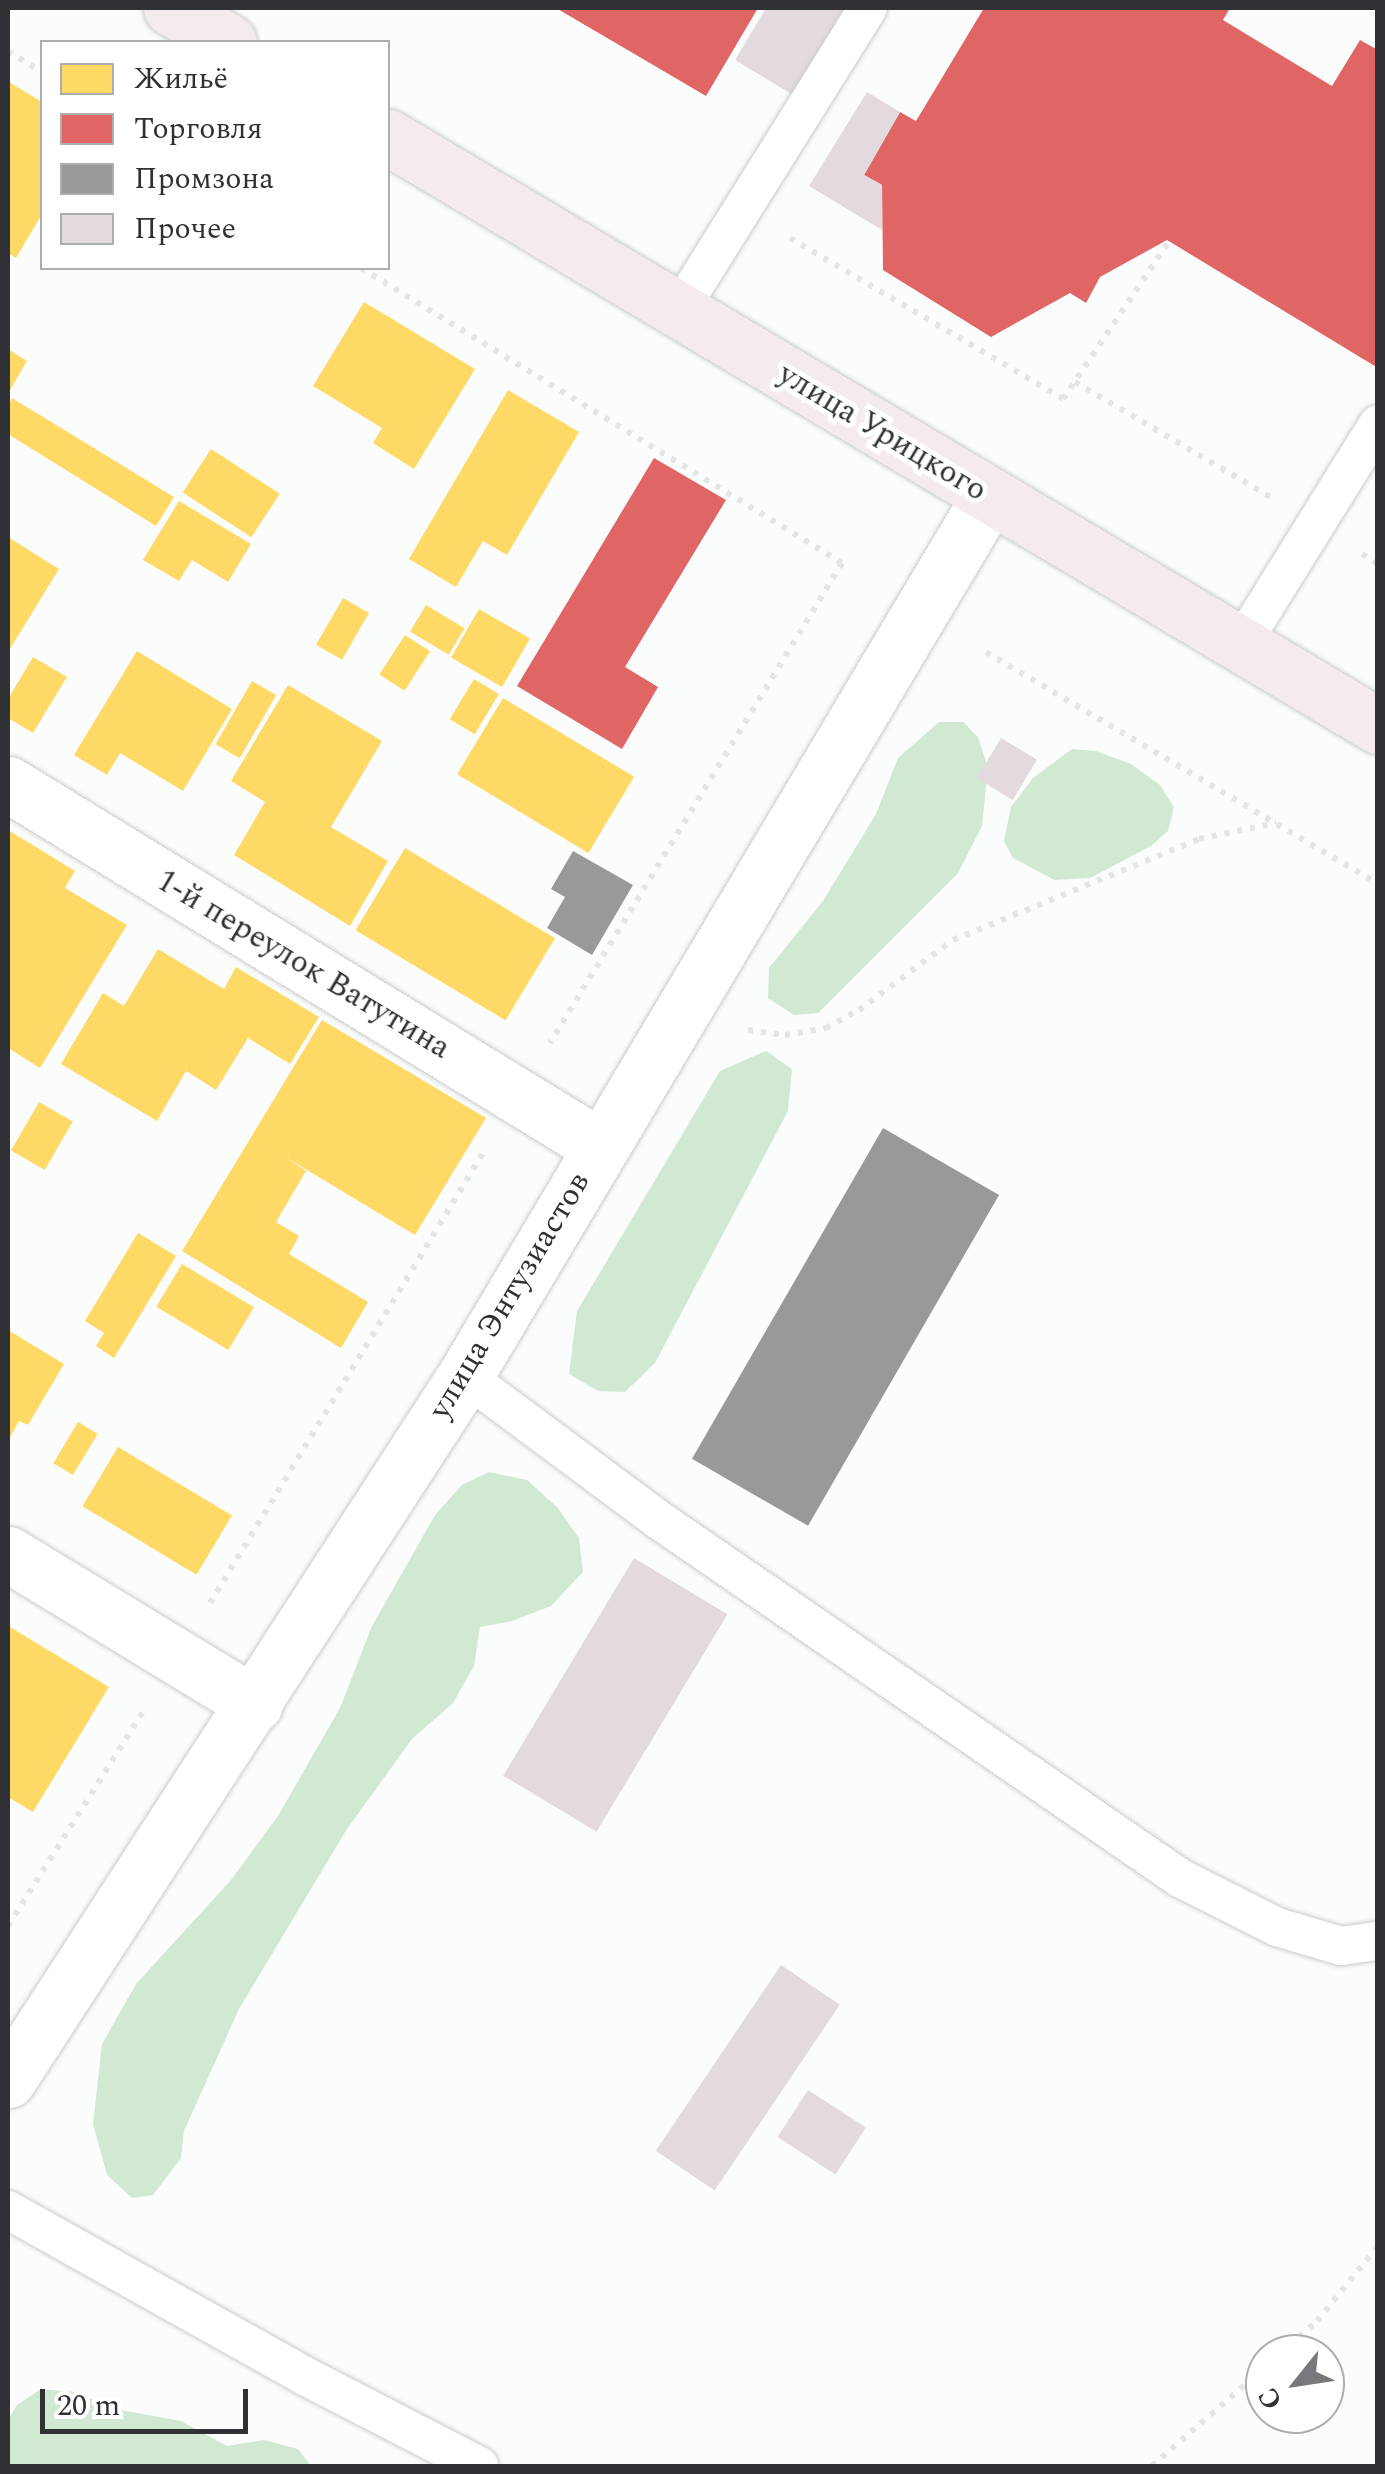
<!DOCTYPE html>
<meta charset="utf-8">
<style>
body{margin:0}
#map{position:relative;width:1385px;height:2474px;overflow:hidden;background:#fbfcfc;font-family:Spectral,serif}
div>[style]{position:absolute}
.forest>*{inset:0;background:#d1e8d3}
.homes>*{inset:0;background:#ffd966;transform-origin:0 0}
.shops>*{inset:0;background:#e06666}
.industry>*{inset:0;background:#999;transform-origin:0 0}
.building>*{inset:0;background:#e3dadf;transform-origin:0 0}
.path>*{height:6px;margin-top:-3px;transform-origin:0;background:repeating-linear-gradient(90deg,#e4e5e5 0 5px,transparent 0 13px)}
.roads{filter:drop-shadow(0 0 2px #cacccd) drop-shadow(0 0 2px #cacccd)}
.service>*{height:38px;margin:-19px;padding:0 19px;transform-origin:19px;border-radius:19px;background:#feffff}
.minor>*{height:55px;margin:-27.5px;padding:0 27.5px;transform-origin:27.5px;border-radius:27.5px;background:#feffff}
.tertiary>*{height:55px;margin:-27.5px;padding:0 27.5px;transform-origin:27.5px;border-radius:27.5px;background:#feffff}
.primary>*{height:55px;margin:-27.5px;padding:0 27.5px;transform-origin:27.5px;border-radius:27.5px;background:#f4ebed}
span{translate:-50% -50%;white-space:nowrap;text-align:center;line-height:1.15;-webkit-text-stroke:10px #fff;paint-order:stroke}
.street-label{font-size:32px;color:#2f3135}
.frame{position:absolute;inset:0;border:10px solid #2f3135;pointer-events:none}
.legend{position:absolute;left:40px;top:40px;width:350px;height:230px;box-sizing:border-box;background:#fff;border:2px solid #acadae;margin:0;padding:12px 18px;list-style:none;font-size:30px;color:#2f3135}
.legend li{display:flex;align-items:center;gap:20px;height:50px}
.legend b{width:50px;border:2px solid #acadae}
.north{position:absolute;left:1245px;top:2334px;width:100px;height:100px;box-sizing:border-box;background:#fff;border:2px solid #acadae;border-radius:50%;rotate:240deg;font-size:28px;font-weight:700;line-height:40px;text-align:center;color:#2f3135}
.north::after{content:'';display:block;margin:auto;width:35px;height:45px;background:#76787b;clip-path:polygon(50% 0,100% 100%,50% 72%,0 100%)}
.scale{position:absolute;left:40px;top:2389px;width:208px;height:45px;box-sizing:border-box;border:5px solid #2f3135;border-top:0;padding-left:12px;font-size:30px;line-height:35px;white-space:nowrap;color:#2f3135;-webkit-text-stroke:8px #fff;paint-order:stroke}
</style>
<div id="map">
<div class="forest">
<div style="clip-path:polygon(939px 722px,963px 722px,978px 737px,988px 768px,982px 826px,958px 873px,818px 1013px,794px 1015px,768px 998px,769px 968px,823px 901px,876px 814px,898px 758px)"></div>
<div style="clip-path:polygon(1072px 749px,1096px 751px,1131px 764px,1160px 785px,1174px 807px,1168px 831px,1151px 846px,1090px 878px,1054px 880px,1013px 858px,1004px 841px,1011px 807px,1033px 778px)"></div>
<div style="clip-path:polygon(766px 1051px,792px 1069px,788px 1111px,655px 1363px,625px 1392px,598px 1391px,569px 1374px,577px 1311px,720px 1071px)"></div>
<div style="clip-path:polygon(489px 1472px,527px 1480px,557px 1507px,579px 1538px,583px 1572px,551px 1606px,512px 1621px,480px 1627px,474px 1666px,453px 1703px,412px 1739px,347px 1829px,239px 2009px,184px 2131px,181px 2158px,153px 2195px,132px 2198px,107px 2175px,93px 2124px,102px 2044px,136px 1984px,231px 1880px,278px 1816px,340px 1708px,372px 1626px,435px 1515px,462px 1485px)"></div>
<div style="clip-path:polygon(41px 2389px,74px 2392px,115px 2409px,181px 2421px,227px 2446px,264px 2440px,298px 2449px,311px 2466px,8px 2466px,8px 2420px,17px 2405px)"></div>
</div>
<div class="homes">
<div style="clip-path:polygon(9px 82px,42px 102px,42px 214px,16px 258px,8px 253px)"></div>
<div style="clip-path:polygon(364px 302px,475px 369px,414px 469px,373px 443px,382px 428px,313px 386px)"></div>
<div style="clip-path:polygon(8px 349px,27px 361px,10px 390px,8px 388px)"></div>
<div style="clip-path:polygon(508px 390px,579px 432px,507px 555px,483px 541px,456px 587px,409px 559px)"></div>
<div style="clip-path:polygon(12px 398px,174px 497px,156px 526px,8px 434px,8px 406px)"></div>
<div style="left:211px;top:449px;width:82px;height:52px;rotate:33deg"></div>
<div style="clip-path:polygon(179px 501px,251px 544px,228px 582px,192px 560px,179px 581px,143px 560px)"></div>
<div style="clip-path:polygon(8px 537px,59px 569px,8px 652px)"></div>
<div style="left:343px;top:598px;width:30px;height:54px;rotate:30deg"></div>
<div style="left:426px;top:605px;width:45px;height:31px;rotate:31deg"></div>
<div style="left:479px;top:609px;width:59px;height:56px;rotate:30deg"></div>
<div style="left:405px;top:635px;width:30px;height:47px;rotate:33deg"></div>
<div style="clip-path:polygon(137px 651px,232px 709px,183px 791px,120px 753px,107px 775px,74px 755px)"></div>
<div style="clip-path:polygon(33px 657px,67px 677px,33px 733px,8px 718px,8px 699px)"></div>
<div style="left:474px;top:679px;width:29px;height:47px;rotate:31deg"></div>
<div style="left:252px;top:681px;width:28px;height:73px;rotate:30deg"></div>
<div style="clip-path:polygon(288px 685px,382px 741px,331px 827px,388px 861px,350px 926px,234px 855px,265px 802px,231px 781px)"></div>
<div style="left:503px;top:698px;width:153px;height:89px;rotate:31deg"></div>
<div style="clip-path:polygon(8px 830px,75px 871px,65px 888px,127px 925px,40px 1068px,8px 1048px)"></div>
<div style="left:405px;top:848px;width:175px;height:96px;rotate:31deg"></div>
<div style="clip-path:polygon(158px 949px,224px 989px,236px 967px,319px 1017px,290px 1064px,248px 1038px,216px 1090px,186px 1071px,157px 1121px,61px 1064px,103px 993px,124px 1006px)"></div>
<div style="clip-path:polygon(322px 1020px,486px 1118px,415px 1235px,282px 1155px,306px 1171px,276px 1222px,299px 1236px,289px 1254px,368px 1302px,341px 1348px,182px 1251px)"></div>
<div style="left:39px;top:1102px;width:39px;height:56px;rotate:30deg"></div>
<div style="clip-path:polygon(138px 1233px,176px 1256px,114px 1358px,96px 1346px,104px 1333px,85px 1321px)"></div>
<div style="left:182px;top:1264px;width:84px;height:50px;rotate:31deg"></div>
<div style="clip-path:polygon(8px 1330px,64px 1364px,28px 1425px,19px 1421px,8px 1441px)"></div>
<div style="left:78px;top:1422px;width:23px;height:48px;rotate:31deg"></div>
<div style="left:118px;top:1447px;width:133px;height:69px;rotate:31deg"></div>
<div style="clip-path:polygon(10px 1627px,109px 1687px,33px 1812px,8px 1797px)"></div>
</div>
<div class="shops">
<div style="clip-path:polygon(556px 8px,758px 8px,706px 96px)"></div>
<div style="clip-path:polygon(984px 8px,1230px 8px,1223px 20px,1332px 86px,1360px 40px,1378px 50px,1378px 368px,1167px 240px,1100px 277px,1086px 303px,1070px 293px,991px 337px,883px 270px,882px 185px,864px 175px,900px 112px,916px 121px)"></div>
<div style="clip-path:polygon(654px 458px,726px 500px,625px 667px,658px 687px,622px 749px,517px 686px)"></div>
</div>
<div class="industry">
<div style="clip-path:polygon(573px 851px,633px 885px,592px 955px,547px 928px,565px 897px,551px 889px)"></div>
<div style="left:883px;top:1128px;width:134px;height:382px;rotate:30deg"></div>
</div>
<div class="building">
<div style="clip-path:polygon(766px 8px,844px 8px,793px 95px,735px 60px)"></div>
<div style="clip-path:polygon(867px 92px,900px 112px,864px 175px,882px 185px,882px 230px,809px 186px)"></div>
<div style="left:1001px;top:738px;width:42px;height:47px;rotate:31deg"></div>
<div style="left:634px;top:1558px;width:109px;height:254px;rotate:31deg"></div>
<div style="left:781px;top:1965px;width:71px;height:224px;rotate:34deg"></div>
<div style="left:808px;top:2090px;width:69px;height:56px;rotate:33deg"></div>
</div>
<div class="path">
<div style="left:8px;top:51px;width:40px;rotate:32deg"></div>
<div style="left:790px;top:238px;width:317px;rotate:30.5deg"></div>
<div style="left:1063px;top:399px;width:190px;rotate:-56.1deg"></div>
<div style="left:361px;top:268px;width:564px;rotate:31.52deg"></div>
<div style="left:842px;top:563px;width:562px;rotate:121.31deg"></div>
<div style="left:1075px;top:382px;width:226px;rotate:30.5deg"></div>
<div style="left:1362px;top:554px;width:19px;rotate:32deg"></div>
<div style="left:986px;top:652px;width:456px;rotate:30.6deg"></div>
<div style="left:748px;top:1030px;width:37px;rotate:8deg"></div>
<div style="left:785px;top:1035px;width:42px;rotate:-9.7deg"></div>
<div style="left:826px;top:1028px;width:38px;rotate:-29deg"></div>
<div style="left:859px;top:1010px;width:117px;rotate:-36.7deg"></div>
<div style="left:953px;top:940px;width:266px;rotate:-22.3deg"></div>
<div style="left:1199px;top:839px;width:79px;rotate:-11.7deg"></div>
<div style="left:210px;top:1603px;width:532px;rotate:-58.76deg"></div>
<div style="left:8px;top:1926px;width:253px;rotate:-57.8deg"></div>
<div style="left:1280px;top:2354px;width:50px;rotate:-41.7deg"></div>
<div style="left:1317px;top:2321px;width:97px;rotate:-50.9deg"></div>
<div style="left:1152px;top:2466px;width:150px;rotate:-41.2deg"></div>
</div>
<div class="roads">
<div class="service">
<div style="left:678px;top:312px;width:358px;rotate:-58deg"></div>
<div style="left:1240px;top:646px;width:261px;rotate:-58.1deg"></div>
<div style="left:465px;top:1376px;width:238px;rotate:36.6deg"></div>
<div style="left:656px;top:1518px;width:636px;rotate:34.49deg"></div>
<div style="left:1180px;top:1878px;width:109px;rotate:26.8deg"></div>
<div style="left:1277px;top:1927px;width:67px;rotate:16.5deg"></div>
<div style="left:1341px;top:1946px;width:37px;rotate:-8deg"></div>
<div style="left:8px;top:2210px;width:340px;rotate:29.2deg"></div>
<div style="left:305px;top:2376px;width:196px;rotate:27.3deg"></div>
</div>
<div class="minor">
<div style="left:8px;top:784px;width:693px;rotate:31.49deg"></div>
<div style="left:8px;top:1554px;width:289px;rotate:31.3deg"></div>
</div>
<div class="tertiary">
<div style="left:8px;top:2080px;width:839px;rotate:-57.01deg"></div>
<div style="left:465px;top:1376px;width:1023px;rotate:-59.2deg"></div>
</div>
<div class="primary">
<div style="left:171px;top:8px;width:67px;rotate:30.4deg"></div>
<div style="left:388px;top:137px;width:1152px;rotate:30.75deg"></div>
</div>
</div>
<div class="street-label">
<span style="left:882px;top:433px;rotate:31deg">улица Урицкого</span>
<span style="left:303px;top:965px;rotate:31deg">1-й переулок Ватутина</span>
<span style="left:510px;top:1296px;rotate:-59deg">улица Энтузиастов</span>
</div>
<div class="frame"></div>
<ul class="legend">
<li><b style="height:28px;background:#ffd966"></b>Жильё</li>
<li><b style="height:28px;background:#e06666"></b>Торговля</li>
<li><b style="height:28px;background:#999"></b>Промзона</li>
<li><b style="height:28px;background:#e3dadf"></b>Прочее</li>
</ul>
<div class="north">С</div>
<div class="scale">20 m</div>
</div>
